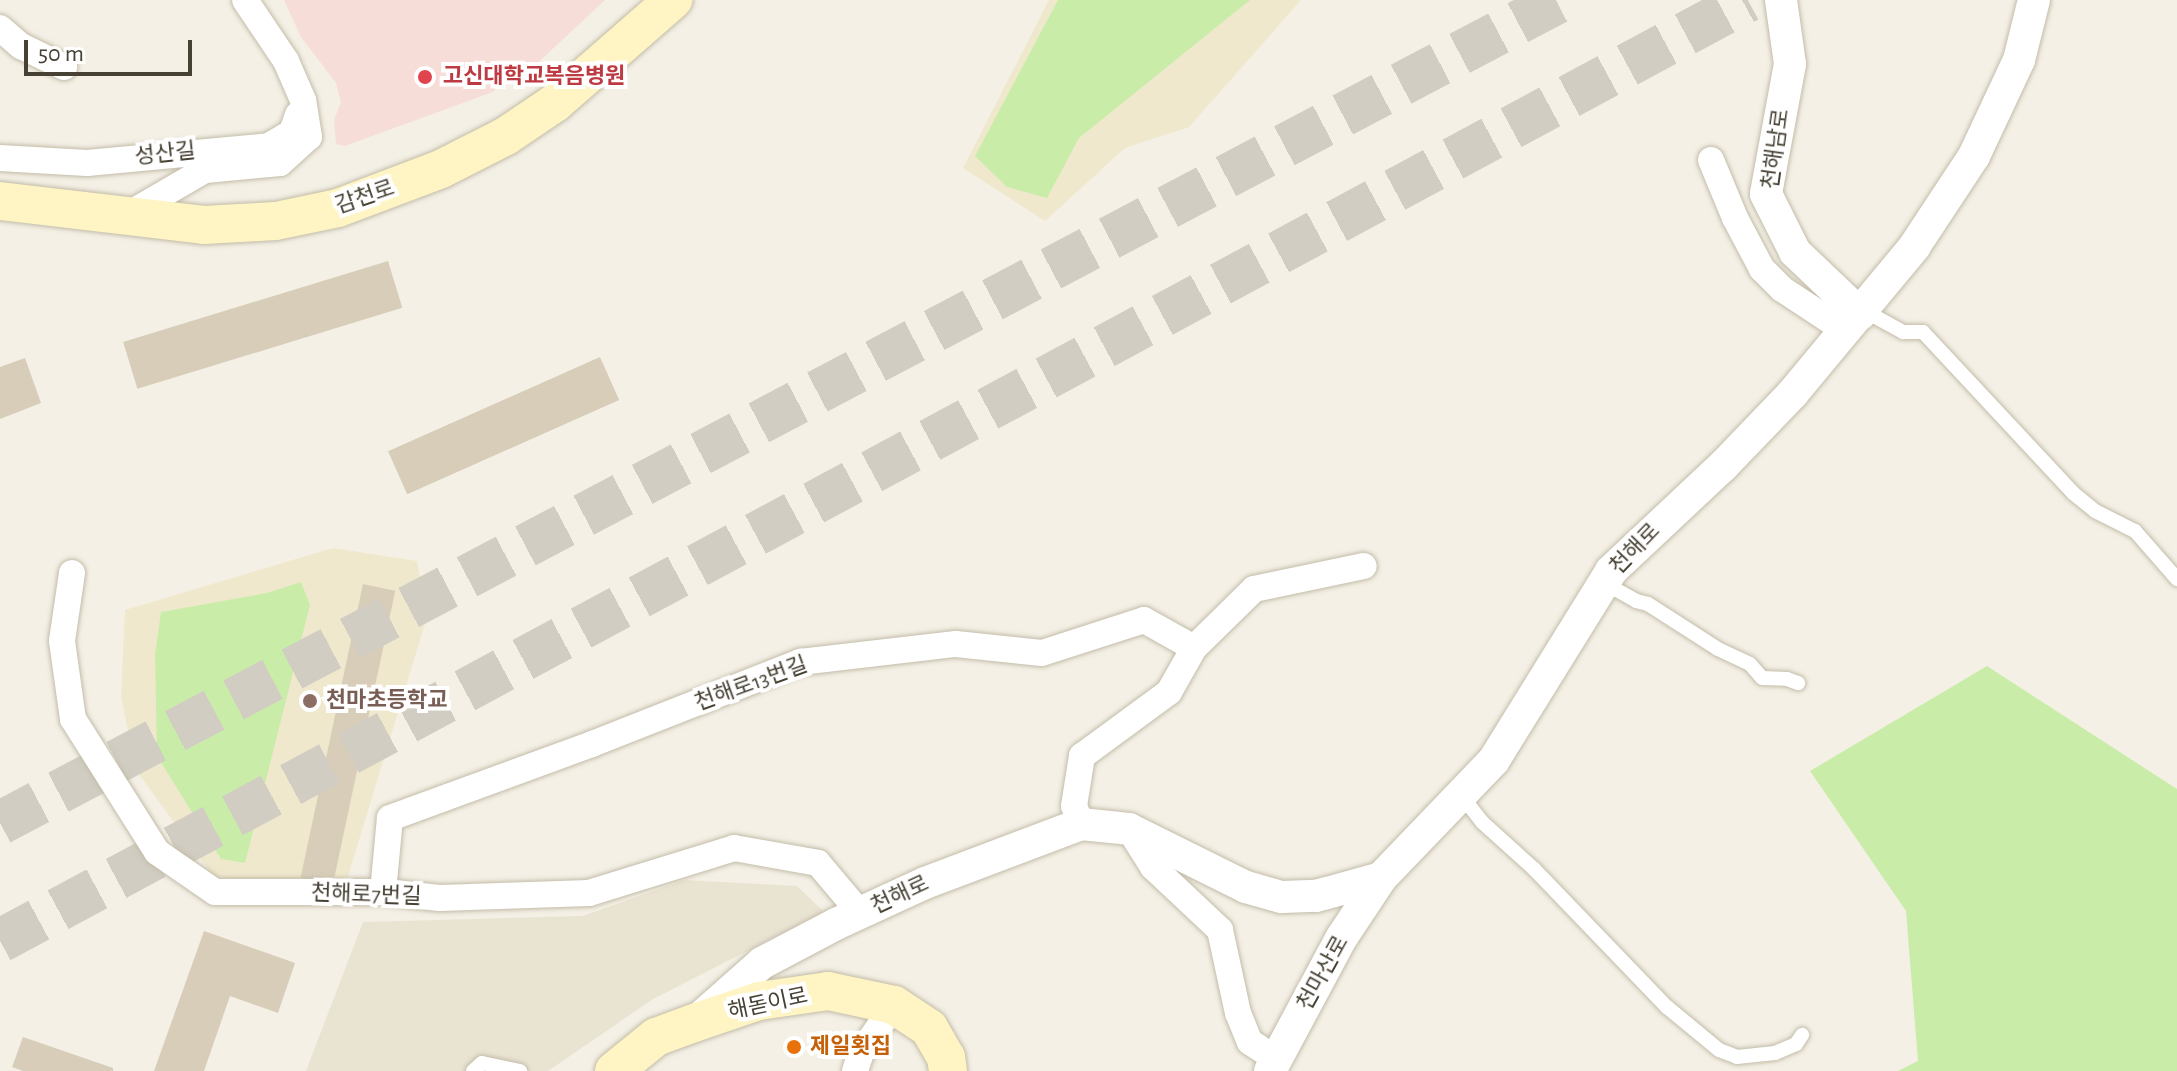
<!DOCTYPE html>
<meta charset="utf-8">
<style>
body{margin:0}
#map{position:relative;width:2177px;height:1071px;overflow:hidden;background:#f4f0e5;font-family:"Alegreya Sans","Noto Sans KR",sans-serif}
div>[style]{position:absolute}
.residential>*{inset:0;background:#e9e3d2}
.education>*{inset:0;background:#efe8cd}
.medical>*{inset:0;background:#f6ddd7}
.green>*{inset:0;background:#c9eda9}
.building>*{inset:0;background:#d7cdb9;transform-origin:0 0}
.trunk-tunnel>*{height:44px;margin-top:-22px;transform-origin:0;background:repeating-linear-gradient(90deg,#d1cdc2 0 44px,transparent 0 66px)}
.roads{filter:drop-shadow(0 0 2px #c3bca9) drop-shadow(0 0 2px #c3bca9)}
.service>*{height:14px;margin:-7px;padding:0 7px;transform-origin:7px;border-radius:7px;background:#fff}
.minor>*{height:26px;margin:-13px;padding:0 13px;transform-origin:13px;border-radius:13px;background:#fff}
.tertiary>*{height:32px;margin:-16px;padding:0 16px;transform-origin:16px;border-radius:16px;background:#fff}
.secondary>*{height:38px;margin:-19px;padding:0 19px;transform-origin:19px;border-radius:19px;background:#fff5c4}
.dots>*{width:22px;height:22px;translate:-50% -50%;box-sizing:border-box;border:4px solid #fff;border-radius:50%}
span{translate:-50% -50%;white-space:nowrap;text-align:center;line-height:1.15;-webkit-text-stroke:8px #fff;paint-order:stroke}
.health-label{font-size:22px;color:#be3a42;font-weight:700}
.left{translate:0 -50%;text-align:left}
.street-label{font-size:22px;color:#474134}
.education-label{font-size:22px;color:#785e54;font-weight:700}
.food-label{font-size:22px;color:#c56008;font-weight:700}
.scale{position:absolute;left:24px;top:40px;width:168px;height:36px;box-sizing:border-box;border:4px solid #474134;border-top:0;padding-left:10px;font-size:24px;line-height:28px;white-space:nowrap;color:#474134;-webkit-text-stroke:6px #fff;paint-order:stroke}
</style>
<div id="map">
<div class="residential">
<div style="clip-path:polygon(684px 880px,797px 886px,824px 912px,653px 999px,548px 1071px,306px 1071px,363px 922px,583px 916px)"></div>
</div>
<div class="education">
<div style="clip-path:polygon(1049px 0,1301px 0,1189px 127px,1125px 148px,1045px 221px,963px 168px)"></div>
<div style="clip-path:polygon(333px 548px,417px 561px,427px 617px,345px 886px,283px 888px,213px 876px,136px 770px,121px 696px,125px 610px)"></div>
</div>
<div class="medical">
<div style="clip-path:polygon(284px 0,605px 0,529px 71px,490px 93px,345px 146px,336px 144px,334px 120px,341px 102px,336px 83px,301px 37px)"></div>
</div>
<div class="green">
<div style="clip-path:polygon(1058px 0,1250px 0,1079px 138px,1047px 198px,1007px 187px,975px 156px)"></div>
<div style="clip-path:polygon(301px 582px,310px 605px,245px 863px,221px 859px,157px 756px,155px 654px,161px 612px,267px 593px)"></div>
<div style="clip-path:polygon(1987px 666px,2177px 789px,2177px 1071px,1898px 1071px,1918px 1061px,1906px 911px,1810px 771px)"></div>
</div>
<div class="building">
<div style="left:388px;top:261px;width:49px;height:277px;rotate:73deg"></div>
<div style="left:600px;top:357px;width:47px;height:232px;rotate:66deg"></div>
<div style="clip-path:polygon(25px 358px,41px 403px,0 419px,0 367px)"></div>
<div style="left:363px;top:584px;width:33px;height:300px;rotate:12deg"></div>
<div style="clip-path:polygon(204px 931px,295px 963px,278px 1013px,230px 996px,204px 1071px,154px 1071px)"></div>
<div style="clip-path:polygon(23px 1037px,113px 1068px,113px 1071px,23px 1071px,12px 1067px)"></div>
</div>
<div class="trunk-tunnel">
<div style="left:0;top:823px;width:1765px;rotate:-27.8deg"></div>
<div style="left:0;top:941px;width:1985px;rotate:-28.29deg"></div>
</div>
<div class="roads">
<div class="service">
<div style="left:1863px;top:310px;width:46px;rotate:28.8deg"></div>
<div style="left:1903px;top:332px;width:20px"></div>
<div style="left:1923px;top:332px;width:220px;rotate:47deg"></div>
<div style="left:2073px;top:493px;width:28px;rotate:39deg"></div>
<div style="left:2095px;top:511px;width:45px;rotate:26.6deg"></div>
<div style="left:2135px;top:531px;width:64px;rotate:48.8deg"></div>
<div style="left:1604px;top:583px;width:37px;rotate:29deg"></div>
<div style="left:1636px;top:601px;width:12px;rotate:14deg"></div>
<div style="left:1648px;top:604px;width:83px;rotate:32.7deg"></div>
<div style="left:1718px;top:649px;width:35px;rotate:25deg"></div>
<div style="left:1750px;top:664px;width:18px;rotate:49deg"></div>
<div style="left:1762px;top:678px;width:25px;rotate:2deg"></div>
<div style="left:1787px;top:679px;width:12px;rotate:20deg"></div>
<div style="left:1461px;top:795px;width:34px;rotate:52deg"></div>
<div style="left:1482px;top:822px;width:70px;rotate:42.1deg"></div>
<div style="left:1534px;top:869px;width:192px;rotate:46.1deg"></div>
<div style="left:1667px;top:1007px;width:67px;rotate:39.6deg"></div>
<div style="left:1719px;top:1050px;width:19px;rotate:21deg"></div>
<div style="left:1737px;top:1057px;width:38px;rotate:-6deg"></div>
<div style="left:1775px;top:1053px;width:23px;rotate:-23deg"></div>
<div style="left:1796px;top:1044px;width:11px;rotate:-56deg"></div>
<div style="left:473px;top:1071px;width:12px;rotate:-42deg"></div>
<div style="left:482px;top:1063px;width:39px;rotate:12deg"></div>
</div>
<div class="minor">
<div style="left:0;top:28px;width:28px;rotate:41deg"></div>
<div style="left:21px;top:46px;width:48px;rotate:26deg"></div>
<div style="left:0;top:158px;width:87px;rotate:3.3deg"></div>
<div style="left:87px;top:163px;width:183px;rotate:-5.3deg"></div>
<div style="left:269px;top:146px;width:27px;rotate:-31deg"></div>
<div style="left:292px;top:132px;width:18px;rotate:-71deg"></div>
<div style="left:1711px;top:160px;width:63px;rotate:67.5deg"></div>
<div style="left:1735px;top:218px;width:58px;rotate:62.1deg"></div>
<div style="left:1762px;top:269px;width:28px;rotate:45deg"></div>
<div style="left:1782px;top:289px;width:77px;rotate:33.3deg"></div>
<div style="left:129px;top:214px;width:88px;rotate:-30.1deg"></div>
<div style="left:205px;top:170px;width:75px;rotate:-5.3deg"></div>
<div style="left:280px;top:163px;width:39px;rotate:-42deg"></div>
<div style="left:309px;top:137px;width:37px;rotate:-99deg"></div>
<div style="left:303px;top:100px;width:43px;rotate:-113.6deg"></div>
<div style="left:286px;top:61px;width:73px;rotate:-123.9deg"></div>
<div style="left:72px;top:573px;width:69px;rotate:98.4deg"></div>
<div style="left:62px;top:641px;width:79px;rotate:82deg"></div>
<div style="left:73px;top:719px;width:157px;rotate:57.7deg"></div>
<div style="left:157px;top:852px;width:70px;rotate:34.6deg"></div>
<div style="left:215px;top:892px;width:168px"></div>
<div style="left:383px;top:892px;width:57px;rotate:6deg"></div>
<div style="left:440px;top:898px;width:149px;rotate:-1.9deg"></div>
<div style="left:589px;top:893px;width:152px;rotate:-17.2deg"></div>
<div style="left:734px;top:848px;width:85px;rotate:10.1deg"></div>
<div style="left:818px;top:863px;width:67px;rotate:49.9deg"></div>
<div style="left:1081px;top:824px;width:19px;rotate:-111deg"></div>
<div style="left:1074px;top:806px;width:51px;rotate:-80.9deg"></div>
<div style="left:1082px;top:756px;width:108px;rotate:-36.3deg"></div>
<div style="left:1169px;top:692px;width:51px;rotate:-60.4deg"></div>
<div style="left:1194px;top:648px;width:84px;rotate:-44.5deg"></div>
<div style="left:1254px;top:589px;width:112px;rotate:-11.8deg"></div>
<div style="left:1129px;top:829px;width:45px;rotate:57.7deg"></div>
<div style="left:1153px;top:867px;width:92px;rotate:43.2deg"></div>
<div style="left:1220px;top:930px;width:85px;rotate:77.8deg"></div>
<div style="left:1238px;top:1013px;width:31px;rotate:68deg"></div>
<div style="left:1250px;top:1042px;width:30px;rotate:33deg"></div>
<div style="left:383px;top:892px;width:74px;rotate:-84.6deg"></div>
<div style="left:390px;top:818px;width:215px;rotate:-20.1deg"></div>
<div style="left:592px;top:744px;width:224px;rotate:-21.5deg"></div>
<div style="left:800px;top:662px;width:157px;rotate:-6.6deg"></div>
<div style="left:956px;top:644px;width:86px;rotate:6deg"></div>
<div style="left:1042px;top:653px;width:107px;rotate:-17.9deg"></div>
<div style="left:1144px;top:620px;width:57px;rotate:29.2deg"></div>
<div style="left:855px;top:1071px;width:19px;rotate:-72deg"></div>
<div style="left:861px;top:1053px;width:58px;rotate:-55.5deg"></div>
</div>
<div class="tertiary">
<div style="left:1781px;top:0;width:65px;rotate:82deg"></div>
<div style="left:1790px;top:64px;width:132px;rotate:100.5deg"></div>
<div style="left:1766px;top:194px;width:65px;rotate:63.4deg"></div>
<div style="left:1795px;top:252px;width:90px;rotate:43.6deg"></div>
<div style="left:700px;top:1018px;width:83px;rotate:-41.6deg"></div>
<div style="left:762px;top:963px;width:84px;rotate:-27.8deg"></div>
<div style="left:836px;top:924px;width:98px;rotate:-24.7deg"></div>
<div style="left:925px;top:883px;width:167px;rotate:-20.7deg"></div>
<div style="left:1081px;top:824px;width:48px;rotate:5.9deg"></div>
<div style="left:1129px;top:829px;width:131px;rotate:26.4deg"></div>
<div style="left:1246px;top:887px;width:37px;rotate:16deg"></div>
<div style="left:1282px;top:897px;width:34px;rotate:-2deg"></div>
<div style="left:1316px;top:896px;width:67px;rotate:-15.5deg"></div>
<div style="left:1381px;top:878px;width:163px;rotate:-46.2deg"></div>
<div style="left:1494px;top:760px;width:222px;rotate:-58.2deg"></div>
<div style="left:1611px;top:571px;width:154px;rotate:-43.2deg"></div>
<div style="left:1723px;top:466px;width:101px;rotate:-46.2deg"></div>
<div style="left:1793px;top:393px;width:190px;rotate:-50.3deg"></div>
<div style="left:1914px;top:247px;width:109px;rotate:-56.6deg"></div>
<div style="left:1974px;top:156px;width:106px;rotate:-64.9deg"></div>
<div style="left:2019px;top:60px;width:62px;rotate:-76deg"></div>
<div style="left:1270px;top:1071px;width:152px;rotate:-61.8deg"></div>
<div style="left:1342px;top:937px;width:71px;rotate:-56.5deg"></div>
</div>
<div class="secondary">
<div style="left:0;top:201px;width:205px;rotate:6.7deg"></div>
<div style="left:204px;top:225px;width:72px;rotate:-3.2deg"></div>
<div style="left:276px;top:221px;width:63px;rotate:-11.8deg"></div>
<div style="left:338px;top:208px;width:110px;rotate:-20.7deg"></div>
<div style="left:441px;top:169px;width:73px;rotate:-26.9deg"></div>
<div style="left:506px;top:136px;width:59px;rotate:-34deg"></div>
<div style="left:555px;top:103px;width:157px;rotate:-41.1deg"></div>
<div style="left:614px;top:1071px;width:54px;rotate:-39deg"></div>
<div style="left:656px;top:1037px;width:40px;rotate:-20.2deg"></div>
<div style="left:694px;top:1023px;width:69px;rotate:-18.7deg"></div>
<div style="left:759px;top:1001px;width:70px;rotate:-8.2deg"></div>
<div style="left:828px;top:991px;width:67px;rotate:12deg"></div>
<div style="left:894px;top:1005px;width:42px;rotate:33.3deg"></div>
<div style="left:929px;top:1028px;width:34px;rotate:60deg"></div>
<div style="left:946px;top:1057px;width:14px;rotate:82deg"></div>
</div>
</div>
<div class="dots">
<div style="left:425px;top:77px;background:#e0444e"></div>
<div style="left:310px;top:701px;background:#8d6e63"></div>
<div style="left:794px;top:1047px;background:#e8710a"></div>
</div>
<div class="health-label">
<span class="left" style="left:443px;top:77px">고신대학교복음병원</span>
</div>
<div class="street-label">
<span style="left:1776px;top:149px;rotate:-82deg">천해남로</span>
<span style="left:165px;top:154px;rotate:-6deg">성산길</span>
<span style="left:365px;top:197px;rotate:-19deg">감천로</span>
<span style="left:1635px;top:549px;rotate:-46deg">천해로</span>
<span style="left:751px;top:684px;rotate:-20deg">천해로13번길</span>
<span style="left:366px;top:895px;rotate:2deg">천해로7번길</span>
<span style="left:900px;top:895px;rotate:-25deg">천해로</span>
<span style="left:1323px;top:973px;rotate:-61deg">천마산로</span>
<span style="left:768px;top:1004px;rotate:-12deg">해돋이로</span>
</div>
<div class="education-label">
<span class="left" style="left:326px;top:701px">천마초등학교</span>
</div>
<div class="food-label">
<span class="left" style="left:810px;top:1047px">제일횟집</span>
</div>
<div class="scale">50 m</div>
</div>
